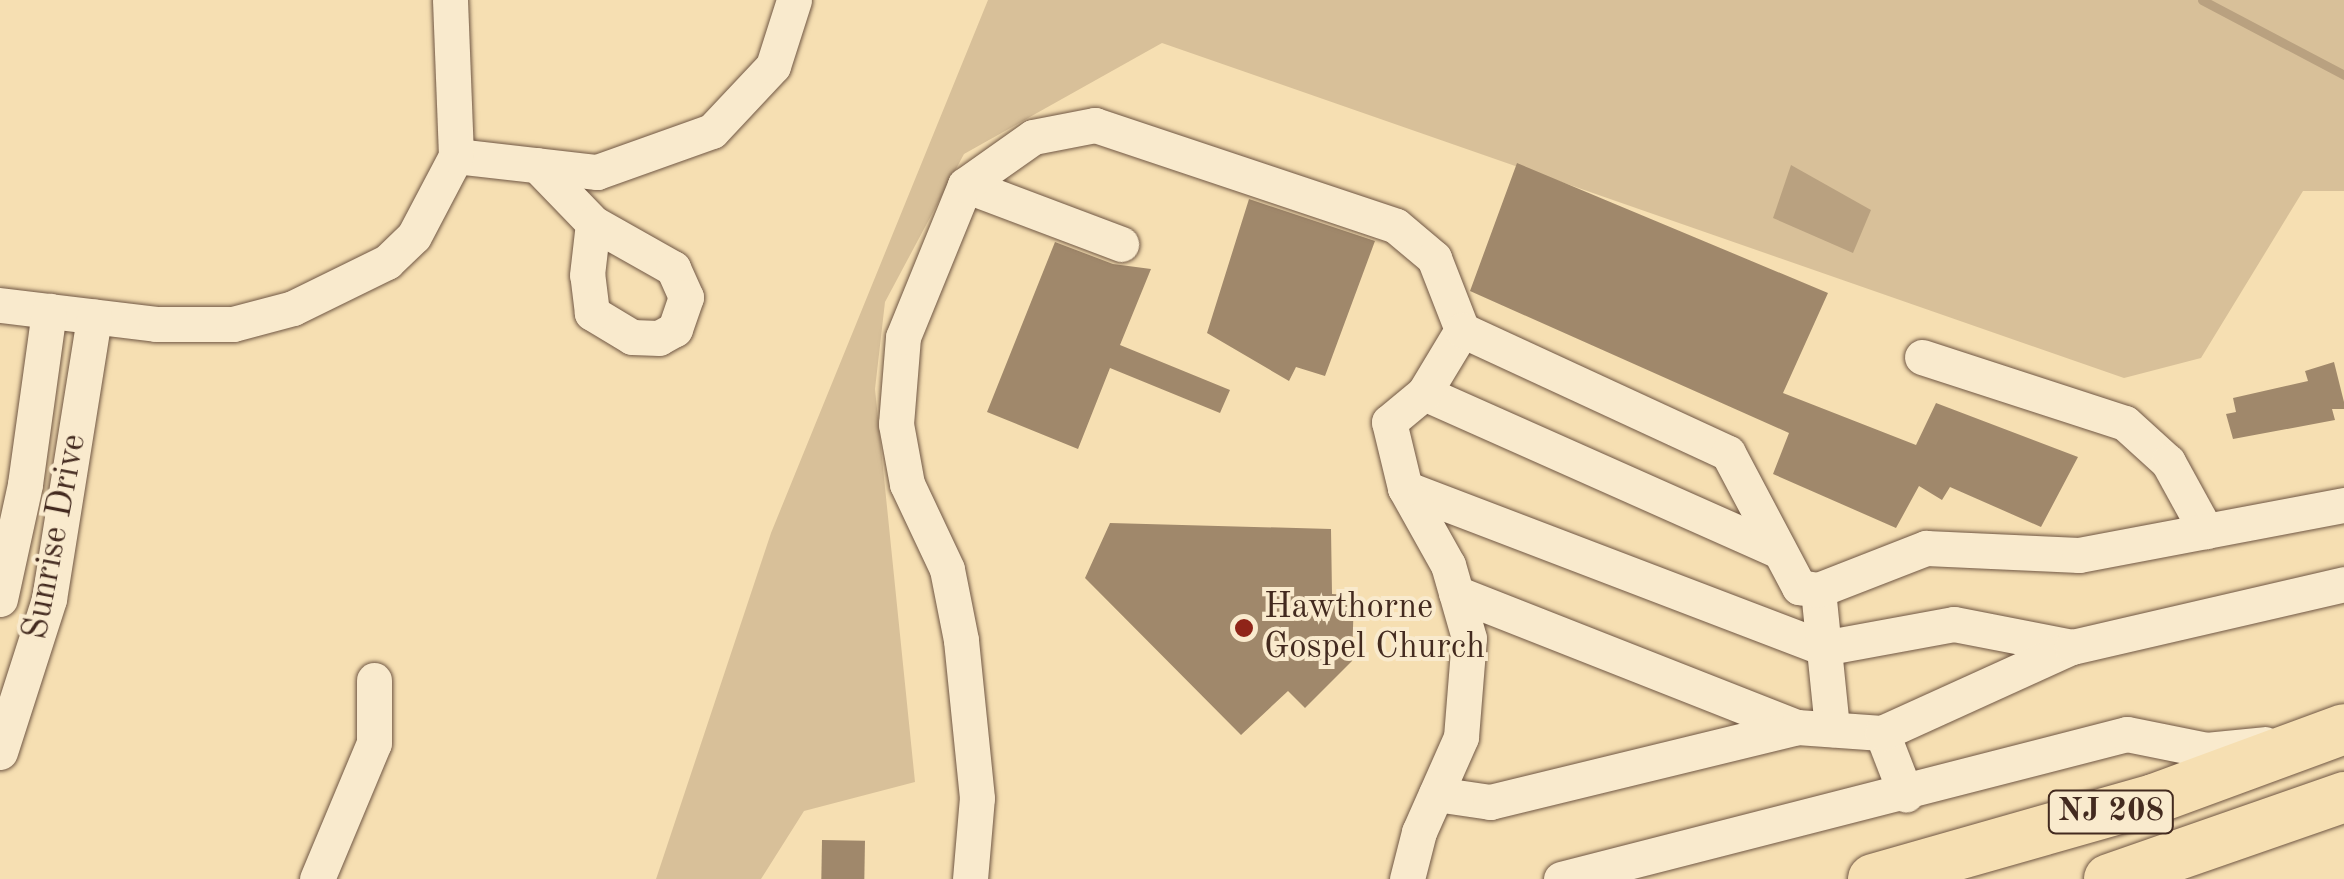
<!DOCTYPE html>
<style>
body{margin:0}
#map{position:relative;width:2344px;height:879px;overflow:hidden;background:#f6dfb2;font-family:"Old Standard TT",serif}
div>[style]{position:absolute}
.green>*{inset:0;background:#d8c099}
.water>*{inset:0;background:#b9a180}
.stream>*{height:9px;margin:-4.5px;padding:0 4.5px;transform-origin:4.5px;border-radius:4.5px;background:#b9a180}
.building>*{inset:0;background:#a0886b;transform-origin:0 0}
.roads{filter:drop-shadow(0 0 2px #705744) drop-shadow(0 0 2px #705744)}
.minor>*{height:35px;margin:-17.5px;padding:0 17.5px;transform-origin:17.5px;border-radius:17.5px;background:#f9eacd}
.highway>*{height:50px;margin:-25px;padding:0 25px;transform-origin:25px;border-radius:25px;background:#f6dfb2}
.dots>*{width:28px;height:28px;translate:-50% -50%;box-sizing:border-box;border:5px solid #f9eacd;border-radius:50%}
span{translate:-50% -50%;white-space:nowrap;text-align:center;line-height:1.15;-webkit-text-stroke:8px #f9eacd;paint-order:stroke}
.shield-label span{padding:2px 8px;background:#f9eacd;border:2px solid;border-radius:8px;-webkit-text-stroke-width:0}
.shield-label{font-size:32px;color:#432a1f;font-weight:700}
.street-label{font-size:35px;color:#432a1f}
.poi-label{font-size:35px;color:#432a1f}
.left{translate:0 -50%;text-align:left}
</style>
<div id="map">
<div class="green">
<div style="clip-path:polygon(988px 0,2344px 0,2344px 191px,2303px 191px,2201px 358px,2124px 378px,1162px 43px,964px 154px,885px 302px,875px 389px,915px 782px,804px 811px,761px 879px,656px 879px,771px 533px)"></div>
</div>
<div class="water">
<div style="clip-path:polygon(1791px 165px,1871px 210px,1853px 253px,1773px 218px)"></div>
</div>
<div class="stream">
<div style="left:2202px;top:0;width:161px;rotate:27.8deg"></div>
</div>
<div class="building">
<div style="clip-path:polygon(1517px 163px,1828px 293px,1783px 393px,1916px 445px,1936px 403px,2078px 457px,2041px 527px,1950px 487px,1942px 500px,1919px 486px,1896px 528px,1773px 474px,1789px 433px,1470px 291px)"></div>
<div style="clip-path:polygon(1249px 199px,1375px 241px,1325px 376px,1296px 367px,1289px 381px,1207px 333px)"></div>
<div style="clip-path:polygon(1055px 242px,1113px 264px,1151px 269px,1120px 345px,1230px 390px,1220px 413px,1110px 368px,1078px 449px,987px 412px)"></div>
<div style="clip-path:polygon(2334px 362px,2344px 402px,2344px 409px,2332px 409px,2335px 420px,2233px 439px,2226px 414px,2236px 412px,2233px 398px,2308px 381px,2305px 371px)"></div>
<div style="clip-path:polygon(1110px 523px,1331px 529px,1332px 594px,1354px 595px,1352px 661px,1305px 708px,1288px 691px,1241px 735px,1085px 578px)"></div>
<div style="left:822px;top:840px;width:43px;height:39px;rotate:1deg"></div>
</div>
<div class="roads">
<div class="minor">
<div style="left:456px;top:156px;width:142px;rotate:6.5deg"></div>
<div style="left:597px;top:172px;width:122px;rotate:-19.6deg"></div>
<div style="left:712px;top:131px;width:89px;rotate:-46.8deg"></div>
<div style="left:773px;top:66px;width:69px;rotate:-72.3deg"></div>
<div style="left:537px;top:165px;width:81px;rotate:46deg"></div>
<div style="left:593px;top:223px;width:92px;rotate:29.4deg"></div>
<div style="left:673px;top:268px;width:32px;rotate:66deg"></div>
<div style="left:686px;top:297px;width:34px;rotate:109deg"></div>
<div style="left:675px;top:329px;width:18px;rotate:151deg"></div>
<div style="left:659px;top:338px;width:27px;rotate:-178deg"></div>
<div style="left:632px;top:337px;width:47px;rotate:-149deg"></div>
<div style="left:592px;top:313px;width:38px;rotate:-97deg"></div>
<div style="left:587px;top:275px;width:52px;rotate:-83.4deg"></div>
<div style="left:965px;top:185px;width:167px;rotate:20.7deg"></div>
<div style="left:0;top:305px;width:157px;rotate:6.9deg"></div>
<div style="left:156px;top:324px;width:77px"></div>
<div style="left:233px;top:324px;width:62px;rotate:-14.9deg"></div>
<div style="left:293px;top:308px;width:105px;rotate:-26.1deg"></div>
<div style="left:387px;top:262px;width:37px;rotate:-44deg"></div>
<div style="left:414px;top:236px;width:90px;rotate:-62.3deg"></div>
<div style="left:456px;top:156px;width:156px;rotate:-92.2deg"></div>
<div style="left:1922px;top:357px;width:213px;rotate:18deg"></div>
<div style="left:2125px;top:423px;width:58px;rotate:42.2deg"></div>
<div style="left:2168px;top:462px;width:79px;rotate:61.2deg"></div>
<div style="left:1424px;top:393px;width:385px;rotate:24deg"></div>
<div style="left:1405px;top:488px;width:448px;rotate:20.9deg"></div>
<div style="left:1823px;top:648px;width:133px;rotate:-10.4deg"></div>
<div style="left:1954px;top:624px;width:120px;rotate:11deg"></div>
<div style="left:1818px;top:590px;width:140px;rotate:84.2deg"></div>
<div style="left:1456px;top:593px;width:366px;rotate:21.5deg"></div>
<div style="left:0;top:599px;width:118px;rotate:-77.7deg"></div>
<div style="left:25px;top:484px;width:175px;rotate:-82.1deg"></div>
<div style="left:1882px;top:733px;width:66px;rotate:68.8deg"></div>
<div style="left:0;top:752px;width:161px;rotate:-72.2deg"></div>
<div style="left:49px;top:599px;width:286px;rotate:-80.9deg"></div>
<div style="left:1436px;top:794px;width:55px;rotate:8.4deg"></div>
<div style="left:1490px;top:802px;width:316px;rotate:-13.7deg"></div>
<div style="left:1797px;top:727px;width:85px;rotate:4deg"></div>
<div style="left:1882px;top:733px;width:209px;rotate:-24.4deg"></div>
<div style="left:2072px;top:647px;width:279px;rotate:-13deg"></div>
<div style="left:317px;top:879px;width:147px;rotate:-67.3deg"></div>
<div style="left:374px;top:743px;width:63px;rotate:-90deg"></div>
<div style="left:970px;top:879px;width:81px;rotate:-85.1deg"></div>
<div style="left:977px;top:798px;width:159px;rotate:-95.8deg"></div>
<div style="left:961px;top:640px;width:72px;rotate:-101.2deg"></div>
<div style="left:947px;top:569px;width:94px;rotate:-115.2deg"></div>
<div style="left:907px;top:484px;width:61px;rotate:-100.4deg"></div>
<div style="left:896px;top:424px;width:87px;rotate:-85.4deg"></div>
<div style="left:903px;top:337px;width:164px;rotate:-67.8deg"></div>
<div style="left:965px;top:185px;width:83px;rotate:-35.2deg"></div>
<div style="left:1033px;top:137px;width:63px;rotate:-11deg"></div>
<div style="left:1095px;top:125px;width:317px;rotate:18.5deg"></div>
<div style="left:1396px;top:226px;width:50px;rotate:40.1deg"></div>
<div style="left:1434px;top:258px;width:77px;rotate:68.7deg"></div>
<div style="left:1407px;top:879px;width:49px;rotate:-75.7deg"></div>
<div style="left:1419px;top:832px;width:104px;rotate:-66.1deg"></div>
<div style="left:1461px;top:737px;width:99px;rotate:-85.4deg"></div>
<div style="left:1469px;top:638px;width:76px;rotate:-106deg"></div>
<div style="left:1448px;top:565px;width:88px;rotate:-119.2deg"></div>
<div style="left:1405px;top:488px;width:68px;rotate:-103.6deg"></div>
<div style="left:1389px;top:422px;width:45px;rotate:-39.6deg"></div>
<div style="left:1424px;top:393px;width:74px;rotate:-58.9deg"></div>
<div style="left:1462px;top:330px;width:293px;rotate:24.8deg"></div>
<div style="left:1728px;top:453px;width:152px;rotate:62.1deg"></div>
<div style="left:1799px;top:587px;width:19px;rotate:9deg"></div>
<div style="left:1818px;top:590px;width:116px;rotate:-21.3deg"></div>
<div style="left:1926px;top:548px;width:153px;rotate:2.6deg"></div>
<div style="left:2079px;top:555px;width:270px;rotate:-10.7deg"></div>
<div style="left:1561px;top:879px;width:584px;rotate:-14.37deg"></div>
<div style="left:2127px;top:734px;width:81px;rotate:11.4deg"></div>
<div style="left:2206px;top:750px;width:59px;rotate:-5.8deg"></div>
</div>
<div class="highway">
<div style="left:1873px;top:879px;width:292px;rotate:-15.9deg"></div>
<div style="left:2154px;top:799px;width:202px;rotate:-20.2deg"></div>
<div style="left:2109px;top:879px;width:249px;rotate:-19.2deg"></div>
</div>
</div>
<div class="dots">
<div style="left:1244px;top:628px;background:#8f2418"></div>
</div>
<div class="shield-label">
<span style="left:2111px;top:812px">NJ 208</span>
</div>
<div class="street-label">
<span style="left:56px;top:537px;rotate:-79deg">Sunrise Drive</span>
</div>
<div class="poi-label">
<span class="left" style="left:1264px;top:628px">Hawthorne<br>Gospel Church</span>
</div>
</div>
